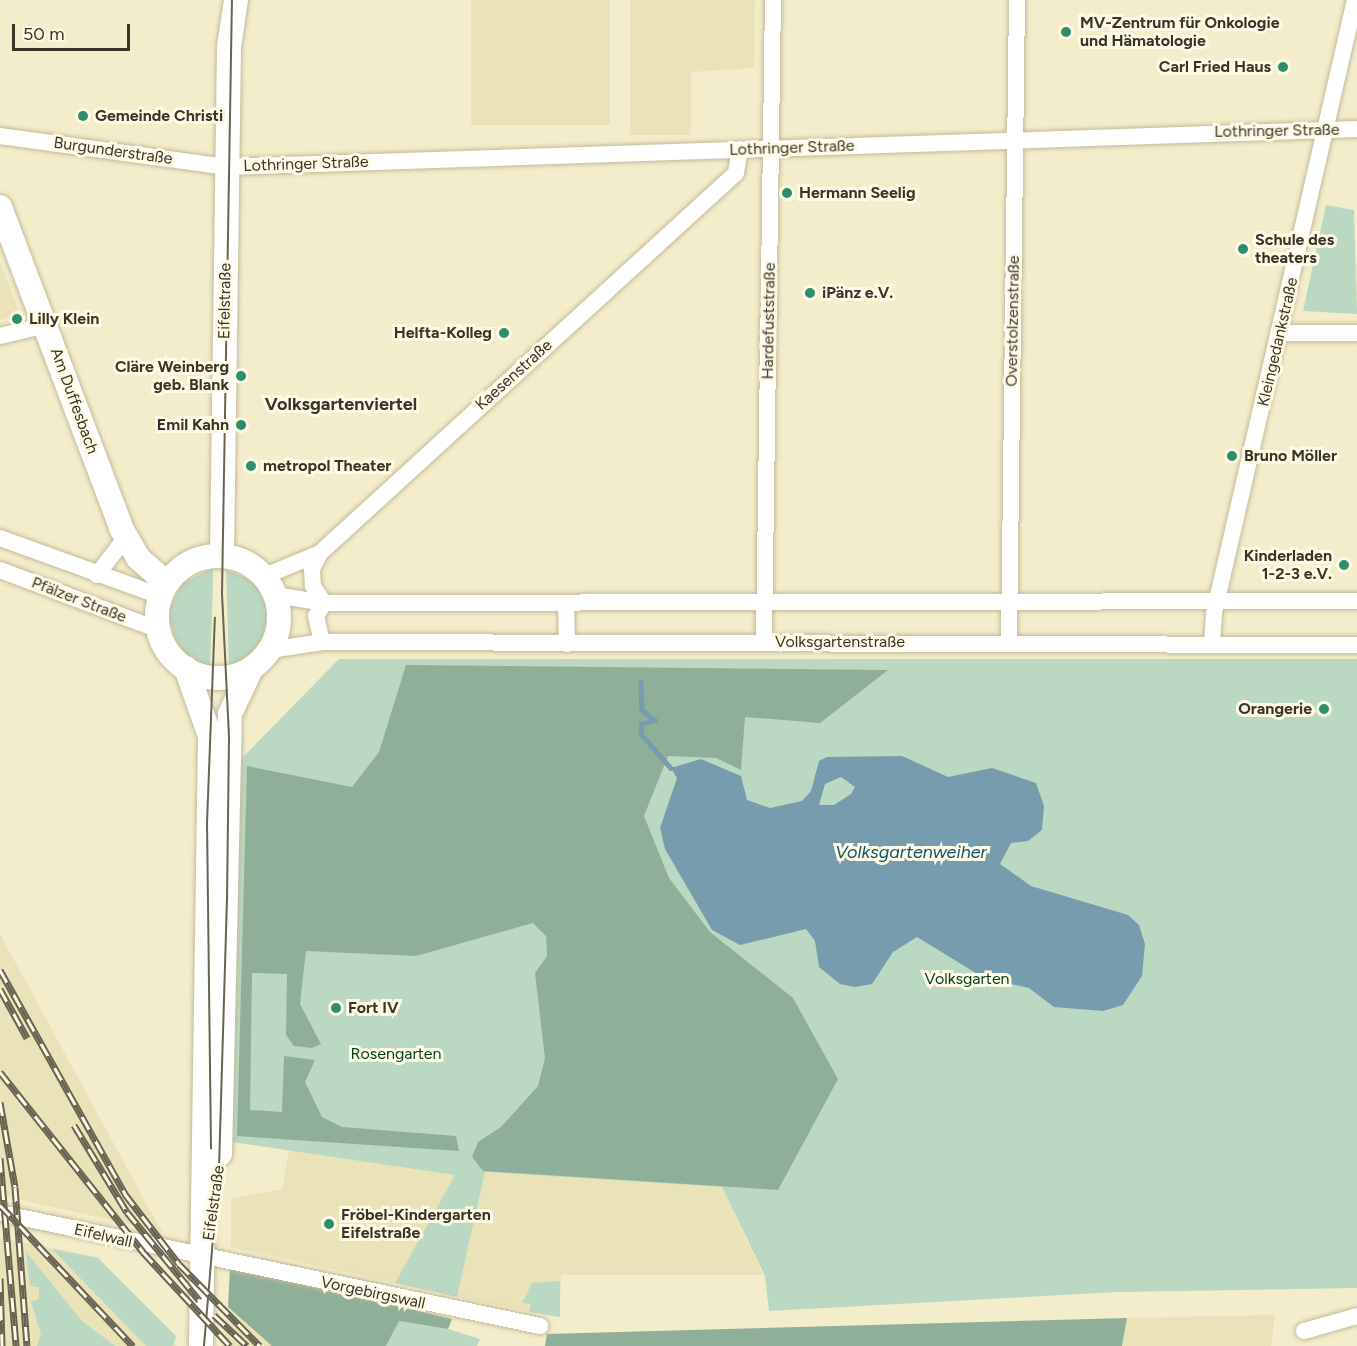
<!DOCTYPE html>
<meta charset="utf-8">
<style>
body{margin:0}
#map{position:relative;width:1357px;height:1346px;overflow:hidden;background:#f4edcb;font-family:Figtree,sans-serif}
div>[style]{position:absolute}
.built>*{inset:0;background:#eae2b9;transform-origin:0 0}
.green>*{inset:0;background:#bad8c2}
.forest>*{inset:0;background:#90af99}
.water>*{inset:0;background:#779cae}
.stream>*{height:4.5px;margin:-2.25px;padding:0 2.25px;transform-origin:2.25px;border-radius:2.25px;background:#779cae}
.roads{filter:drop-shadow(0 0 2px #c2bb9a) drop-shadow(0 0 2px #c2bb9a)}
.street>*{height:16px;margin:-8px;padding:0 8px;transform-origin:8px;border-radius:8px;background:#fff}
.secondary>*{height:24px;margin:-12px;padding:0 12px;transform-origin:12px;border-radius:12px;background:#fff}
.secondary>.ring{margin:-12px;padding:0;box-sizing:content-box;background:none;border:24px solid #fff;border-radius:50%}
.tram>*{height:1.5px;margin:-0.75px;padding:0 0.75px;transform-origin:0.75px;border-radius:0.75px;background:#686451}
.rail>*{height:7px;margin-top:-3.5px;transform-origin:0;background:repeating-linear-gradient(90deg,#fefae6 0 14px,#686451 0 28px);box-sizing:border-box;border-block:2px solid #686451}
.dots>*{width:16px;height:16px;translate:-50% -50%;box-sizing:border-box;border:3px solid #fefae6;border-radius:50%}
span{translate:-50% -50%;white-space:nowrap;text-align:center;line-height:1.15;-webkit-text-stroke:6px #fefae6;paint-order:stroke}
.poi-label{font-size:16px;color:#393628;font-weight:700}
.left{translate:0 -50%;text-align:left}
.right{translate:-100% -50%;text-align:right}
.street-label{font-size:16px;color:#393628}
.park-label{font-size:16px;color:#084122}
.neighbourhood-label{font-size:18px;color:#393628;font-weight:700}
.water-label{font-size:18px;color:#105670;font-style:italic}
.scale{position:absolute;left:12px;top:24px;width:118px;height:27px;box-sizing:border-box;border:3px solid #393628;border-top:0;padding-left:8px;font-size:18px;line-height:21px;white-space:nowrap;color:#393628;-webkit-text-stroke:4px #fefae6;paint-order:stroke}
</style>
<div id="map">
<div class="built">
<div style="left:471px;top:0;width:139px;height:125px"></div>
<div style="clip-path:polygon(630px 0,755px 0,754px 68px,691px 72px,691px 135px,630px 135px)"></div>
<div style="clip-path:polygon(0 261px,20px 315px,0 320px)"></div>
<div style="clip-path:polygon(0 934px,158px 1225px,163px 1232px,0 1195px)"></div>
<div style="clip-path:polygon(289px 1150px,455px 1175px,395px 1283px,231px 1247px,231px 1199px,282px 1189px)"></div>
<div style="clip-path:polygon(485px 1172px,722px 1187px,763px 1275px,561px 1275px,560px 1317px,457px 1297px)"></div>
<div style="clip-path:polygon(0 1238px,98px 1257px,177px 1346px,0 1346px)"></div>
<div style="clip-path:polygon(228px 1307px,266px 1341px,272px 1346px,224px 1346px)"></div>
<div style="clip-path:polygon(1275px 1315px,1271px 1346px,1122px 1346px,1127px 1318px)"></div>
</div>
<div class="green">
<div style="clip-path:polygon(1326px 205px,1354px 210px,1357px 314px,1303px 311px)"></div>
<div style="clip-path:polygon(213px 568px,213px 582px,210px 671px,181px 654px,167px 616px,181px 584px)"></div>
<div style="clip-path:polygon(226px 569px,255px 582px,271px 617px,262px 649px,229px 670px)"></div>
<div style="clip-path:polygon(339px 659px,1357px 659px,1357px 1288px,1119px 1292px,769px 1311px,765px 1276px,722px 1187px,485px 1172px,457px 1297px,395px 1283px,455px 1175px,232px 1142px,240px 760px)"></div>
<div style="clip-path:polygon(52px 1249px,98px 1258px,176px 1336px,173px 1346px,146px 1346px)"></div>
<div style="clip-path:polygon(26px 1252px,82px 1321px,115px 1346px,37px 1346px,41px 1334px,31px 1302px,39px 1299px,39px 1287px,30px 1286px)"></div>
<div style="clip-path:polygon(560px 1281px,560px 1317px,529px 1312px,531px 1304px,522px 1303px,532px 1283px)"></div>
<div style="clip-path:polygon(399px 1321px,448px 1329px,480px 1339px,477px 1346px,386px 1346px)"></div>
</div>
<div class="forest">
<div style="clip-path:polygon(406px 665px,888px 670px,820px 723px,745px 717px,741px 770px,716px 758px,668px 756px,644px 816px,669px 878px,710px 932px,793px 998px,838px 1079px,778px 1190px,483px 1171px,472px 1157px,478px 1142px,501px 1127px,538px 1086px,545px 1058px,535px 973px,547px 956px,546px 936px,533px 923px,416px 956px,306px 951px,300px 1004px,321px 1044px,312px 1048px,294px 1046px,286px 1035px,287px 974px,252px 973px,250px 1110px,282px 1112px,284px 1056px,315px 1060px,305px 1082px,322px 1117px,342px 1127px,456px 1136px,459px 1151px,237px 1136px,247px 766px,352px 787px,379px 752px)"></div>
<div style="clip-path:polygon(230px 1268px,419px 1311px,452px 1319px,448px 1329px,399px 1321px,386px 1346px,272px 1346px,228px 1307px)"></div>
<div style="clip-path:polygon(1127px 1318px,1122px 1346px,545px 1346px,547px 1334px)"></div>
</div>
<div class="water">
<div style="clip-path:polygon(evenodd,902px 756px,948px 777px,992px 768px,1036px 783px,1044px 806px,1042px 830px,1028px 841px,1011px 843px,1000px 864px,1031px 886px,1128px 915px,1139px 925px,1145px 944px,1142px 976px,1123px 1005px,1103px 1011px,1054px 1007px,1029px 988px,984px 978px,917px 937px,893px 952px,872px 984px,855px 987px,840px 984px,819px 967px,815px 941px,806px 929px,740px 945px,712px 930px,665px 849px,660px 828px,677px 778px,671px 768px,701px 759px,741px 776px,747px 800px,770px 808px,802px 801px,811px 791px,819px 761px,827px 757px,902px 756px,841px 777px,855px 787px,851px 794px,834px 805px,819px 805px,825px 784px,841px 777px)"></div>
</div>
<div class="stream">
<div style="left:641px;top:682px;width:28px;rotate:88deg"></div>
<div style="left:642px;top:710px;width:16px;rotate:38deg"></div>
<div style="left:655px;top:720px;width:14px;rotate:163deg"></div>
<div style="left:642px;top:724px;width:10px;rotate:96deg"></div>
<div style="left:641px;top:734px;width:45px;rotate:48.6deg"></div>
</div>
<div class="roads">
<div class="street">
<div style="left:0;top:136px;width:228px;rotate:7.8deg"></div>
<div style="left:226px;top:167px;width:1132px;rotate:-1.92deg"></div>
<div style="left:1279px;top:333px;width:78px"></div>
<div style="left:0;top:336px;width:47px;rotate:-13.4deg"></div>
<div style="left:0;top:538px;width:170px;rotate:19.9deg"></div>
<div style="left:320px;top:553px;width:18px;rotate:117deg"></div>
<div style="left:312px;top:569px;width:17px;rotate:87deg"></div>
<div style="left:313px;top:586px;width:20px;rotate:57deg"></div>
<div style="left:0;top:570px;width:170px;rotate:20.7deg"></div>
<div style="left:97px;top:575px;width:48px;rotate:-52.7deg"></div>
<div style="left:265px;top:576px;width:60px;rotate:-22.7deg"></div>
<div style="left:320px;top:553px;width:563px;rotate:-42.41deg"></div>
<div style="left:736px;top:173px;width:24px;rotate:-81deg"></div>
<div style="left:276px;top:595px;width:49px;rotate:9.5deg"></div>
<div style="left:324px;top:603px;width:1033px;rotate:-0.11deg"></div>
<div style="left:566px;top:603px;width:41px;rotate:88.6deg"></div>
<div style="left:764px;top:641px;width:641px;rotate:-89.2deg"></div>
<div style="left:322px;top:642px;width:27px;rotate:-103deg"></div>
<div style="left:316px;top:616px;width:15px;rotate:-58deg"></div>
<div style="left:1009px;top:643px;width:643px;rotate:-89.29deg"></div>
<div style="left:1212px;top:643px;width:30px;rotate:-86deg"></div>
<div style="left:1214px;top:613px;width:629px;rotate:-77.05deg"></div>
<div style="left:270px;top:650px;width:53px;rotate:-8.7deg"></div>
<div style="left:322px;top:642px;width:1035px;rotate:0.17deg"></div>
<div style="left:0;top:1213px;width:552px;rotate:11.82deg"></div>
<div style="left:1304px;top:1331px;width:55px;rotate:-15.8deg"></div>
</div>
<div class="secondary">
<div style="left:0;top:207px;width:343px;rotate:69.3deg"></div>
<div style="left:121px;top:528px;width:34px;rotate:60deg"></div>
<div style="left:138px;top:558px;width:37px;rotate:41deg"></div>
<div style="left:222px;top:555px;width:508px;rotate:-89.21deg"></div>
<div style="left:229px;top:47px;width:48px;rotate:-81.5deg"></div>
<div class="ring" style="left:157px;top:556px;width:98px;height:98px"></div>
<div style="left:186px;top:668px;width:72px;rotate:70.6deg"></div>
<div style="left:210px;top:736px;width:610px;rotate:90.85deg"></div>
<div style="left:220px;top:1154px;width:440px;rotate:-88.7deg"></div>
<div style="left:230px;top:714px;width:50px;rotate:-65deg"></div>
</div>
</div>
<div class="tram">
<div style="left:211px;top:1149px;width:326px;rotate:-90.7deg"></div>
<div style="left:207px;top:823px;width:205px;rotate:-87.8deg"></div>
<div style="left:204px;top:1346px;width:179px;rotate:-85.2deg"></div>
<div style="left:219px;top:1168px;width:267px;rotate:-88.3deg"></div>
<div style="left:227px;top:901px;width:164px;rotate:-89.3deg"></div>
<div style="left:229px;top:737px;width:143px;rotate:-92.8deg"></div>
<div style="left:222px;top:594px;width:594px;rotate:-89.04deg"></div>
</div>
<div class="rail">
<div style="left:0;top:970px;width:257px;rotate:60.8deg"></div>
<div style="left:125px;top:1194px;width:88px;rotate:52.4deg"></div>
<div style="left:179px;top:1264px;width:115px;rotate:45.4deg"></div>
<div style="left:0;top:989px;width:56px;rotate:61.1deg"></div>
<div style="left:0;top:1072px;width:230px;rotate:51.5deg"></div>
<div style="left:143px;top:1252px;width:128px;rotate:47.2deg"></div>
<div style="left:0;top:1102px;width:86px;rotate:80deg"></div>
<div style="left:15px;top:1187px;width:159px;rotate:85.7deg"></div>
<div style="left:74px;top:1125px;width:102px;rotate:58.7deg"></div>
<div style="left:127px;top:1212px;width:114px;rotate:50.7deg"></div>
<div style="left:0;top:1158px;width:189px;rotate:85.1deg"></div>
<div style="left:0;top:1205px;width:194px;rotate:46.7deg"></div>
<div style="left:0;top:1278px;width:68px;rotate:88.3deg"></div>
<div style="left:214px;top:1315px;width:45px;rotate:43.2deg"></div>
</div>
<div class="dots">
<div style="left:1066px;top:32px;background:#2c8f6a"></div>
<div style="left:1283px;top:67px;background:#2c8f6a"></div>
<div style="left:83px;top:116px;background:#2c8f6a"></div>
<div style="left:787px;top:193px;background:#2c8f6a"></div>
<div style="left:1243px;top:249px;background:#2c8f6a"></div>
<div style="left:810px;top:293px;background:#2c8f6a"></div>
<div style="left:17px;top:319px;background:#2c8f6a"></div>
<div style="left:504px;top:333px;background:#2c8f6a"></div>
<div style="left:241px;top:376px;background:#2c8f6a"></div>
<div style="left:241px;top:425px;background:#2c8f6a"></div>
<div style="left:1232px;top:456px;background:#2c8f6a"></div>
<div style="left:251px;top:466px;background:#2c8f6a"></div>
<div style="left:1344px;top:565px;background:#2c8f6a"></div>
<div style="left:1324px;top:709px;background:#2c8f6a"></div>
<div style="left:336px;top:1008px;background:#2c8f6a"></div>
<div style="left:329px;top:1224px;background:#2c8f6a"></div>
</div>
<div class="poi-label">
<span class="left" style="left:1080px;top:32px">MV-Zentrum für Onkologie<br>und Hämatologie</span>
<span class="right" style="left:1271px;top:67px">Carl Fried Haus</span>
<span class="left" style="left:95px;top:116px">Gemeinde Christi</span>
<span class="left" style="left:799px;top:193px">Hermann Seelig</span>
<span class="left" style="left:1255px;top:249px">Schule des<br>theaters</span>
<span class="left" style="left:822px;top:293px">iPänz e.V.</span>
<span class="left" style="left:29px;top:319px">Lilly Klein</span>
<span class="right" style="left:492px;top:333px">Helfta-Kolleg</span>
<span class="right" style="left:229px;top:376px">Cläre Weinberg<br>geb. Blank</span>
<span class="right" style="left:229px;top:425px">Emil Kahn</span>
<span class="left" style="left:1244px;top:456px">Bruno Möller</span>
<span class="left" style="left:263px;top:466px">metropol Theater</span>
<span class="right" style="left:1332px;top:565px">Kinderladen<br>1-2-3 e.V.</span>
<span class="right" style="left:1312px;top:709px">Orangerie</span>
<span class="left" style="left:348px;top:1008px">Fort IV</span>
<span class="left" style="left:341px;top:1224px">Fröbel-Kindergarten<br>Eifelstraße</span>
</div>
<div class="street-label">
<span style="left:1277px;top:131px;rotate:-1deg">Lothringer Straße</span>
<span style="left:792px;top:148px;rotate:-2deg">Lothringer Straße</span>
<span style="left:113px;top:151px;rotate:8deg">Burgunderstraße</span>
<span style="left:306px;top:164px;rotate:-2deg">Lothringer Straße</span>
<span style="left:225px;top:301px;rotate:-89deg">Eifelstraße</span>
<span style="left:769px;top:321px;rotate:-89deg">Hardefuststraße</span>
<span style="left:1013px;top:321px;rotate:-89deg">Overstolzenstraße</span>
<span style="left:1278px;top:342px;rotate:-77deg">Kleingedankstraße</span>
<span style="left:514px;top:375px;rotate:-42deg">Kaesenstraße</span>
<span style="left:74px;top:401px;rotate:70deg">Am Duffesbach</span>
<span style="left:79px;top:600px;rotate:21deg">Pfälzer Straße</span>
<span style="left:840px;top:642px">Volksgartenstraße</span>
<span style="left:214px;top:1203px;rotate:-82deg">Eifelstraße</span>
<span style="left:103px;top:1236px;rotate:13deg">Eifelwall</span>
<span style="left:373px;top:1293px;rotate:12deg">Vorgebirgswall</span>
</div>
<div class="park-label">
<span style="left:967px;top:979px">Volksgarten</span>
<span style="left:396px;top:1054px">Rosengarten</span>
</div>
<div class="neighbourhood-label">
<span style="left:341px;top:404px">Volksgartenviertel</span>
</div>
<div class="water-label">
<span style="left:911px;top:852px">Volksgartenweiher</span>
</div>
<div class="scale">50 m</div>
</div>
